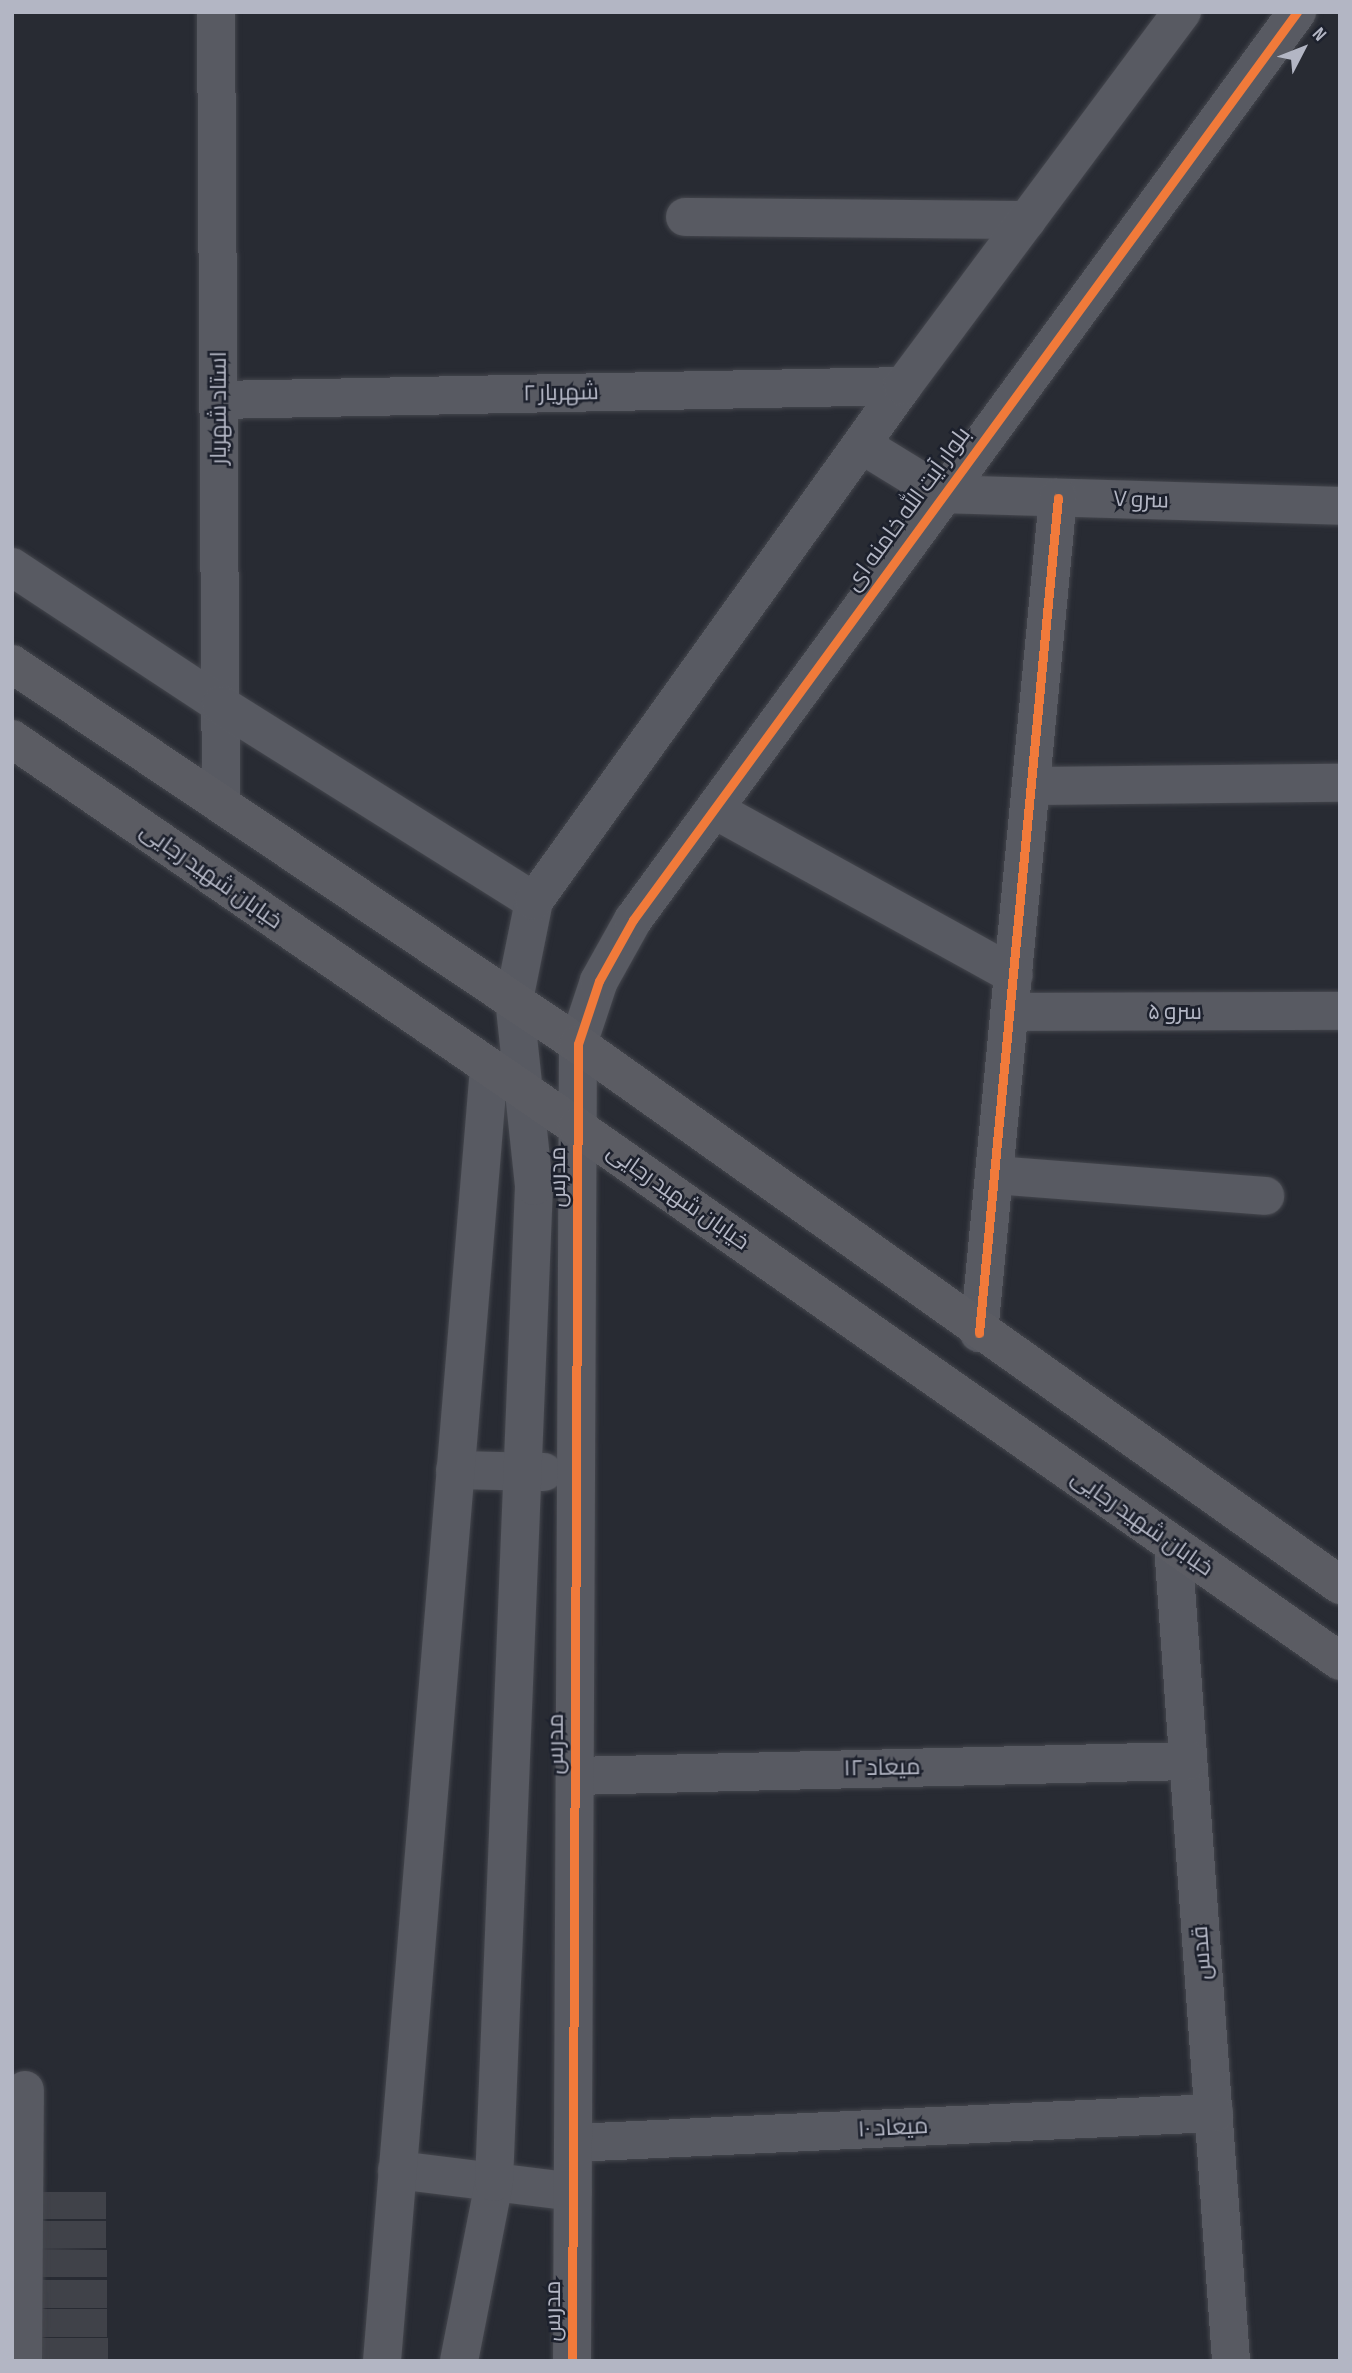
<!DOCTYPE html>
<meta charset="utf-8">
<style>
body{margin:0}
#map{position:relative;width:1352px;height:2373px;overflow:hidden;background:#282b33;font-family:"Sofia Sans Condensed",Cairo,sans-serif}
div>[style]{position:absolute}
.building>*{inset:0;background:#404249;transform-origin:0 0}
.roads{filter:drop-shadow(0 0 2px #44464d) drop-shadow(0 0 2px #44464d)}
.minor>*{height:38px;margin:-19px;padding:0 19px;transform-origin:19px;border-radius:19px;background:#585a62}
.major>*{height:38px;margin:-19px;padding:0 19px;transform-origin:19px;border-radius:19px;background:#5b5c63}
.cycleway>*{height:9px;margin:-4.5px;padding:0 4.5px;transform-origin:4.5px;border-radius:4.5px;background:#f17a3a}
span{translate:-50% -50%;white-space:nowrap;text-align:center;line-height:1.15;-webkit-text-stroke:5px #1d212d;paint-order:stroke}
.street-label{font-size:23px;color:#b3b6c4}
.frame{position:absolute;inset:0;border:14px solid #b3b6c4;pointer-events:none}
.north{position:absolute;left:1268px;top:14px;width:70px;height:70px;-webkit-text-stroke:5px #1d212d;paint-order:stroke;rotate:48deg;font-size:19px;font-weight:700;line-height:28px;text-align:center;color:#b3b6c4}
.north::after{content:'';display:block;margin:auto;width:24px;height:32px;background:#b3b6c4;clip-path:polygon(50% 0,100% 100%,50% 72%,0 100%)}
</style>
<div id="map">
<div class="building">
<div style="left:12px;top:2192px;width:94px;height:27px"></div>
<div style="clip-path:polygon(12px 2221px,106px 2221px,106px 2248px,35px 2249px,107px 2250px,107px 2277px,12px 2277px)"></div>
<div style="left:12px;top:2280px;width:95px;height:28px"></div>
<div style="left:12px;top:2309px;width:95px;height:28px"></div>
<div style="left:12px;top:2338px;width:96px;height:23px"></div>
</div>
<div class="roads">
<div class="minor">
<div style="left:216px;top:12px;width:791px;rotate:89.64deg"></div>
<div style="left:685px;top:217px;width:342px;rotate:0.5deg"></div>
<div style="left:219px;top:400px;width:684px;rotate:-1.17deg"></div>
<div style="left:862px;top:445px;width:94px;rotate:31.5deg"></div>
<div style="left:942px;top:494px;width:398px;rotate:1.7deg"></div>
<div style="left:12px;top:567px;width:250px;rotate:33.4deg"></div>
<div style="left:221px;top:705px;width:369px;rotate:32.1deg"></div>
<div style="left:1032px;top:786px;width:308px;rotate:-0.6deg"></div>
<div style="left:717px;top:811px;width:339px;rotate:28.9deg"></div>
<div style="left:1010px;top:1012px;width:330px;rotate:-0.2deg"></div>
<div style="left:994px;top:1175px;width:272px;rotate:4.4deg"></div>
<div style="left:979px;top:1333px;width:839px;rotate:-84.6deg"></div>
<div style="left:455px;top:1470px;width:89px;rotate:1.3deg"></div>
<div style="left:1173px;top:1545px;width:818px;rotate:85.93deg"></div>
<div style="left:575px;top:1776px;width:613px;rotate:-1.4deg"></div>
<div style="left:573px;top:2143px;width:642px;rotate:-2.68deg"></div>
<div style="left:397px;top:2170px;width:177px;rotate:7.1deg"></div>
<div style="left:23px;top:2361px;width:271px;rotate:-89.6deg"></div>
<div style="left:382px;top:2361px;width:1297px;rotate:-85.27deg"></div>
<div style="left:459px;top:2361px;width:182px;rotate:-78.9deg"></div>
<div style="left:494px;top:2182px;width:997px;rotate:-87.7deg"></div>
<div style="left:534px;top:1186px;width:187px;rotate:-96.1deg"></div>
<div style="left:514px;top:1000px;width:101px;rotate:-78.6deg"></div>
<div style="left:534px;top:901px;width:634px;rotate:-54.38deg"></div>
<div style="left:903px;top:386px;width:467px;rotate:-53.3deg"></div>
<div style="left:572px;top:2361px;width:1317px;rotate:-89.74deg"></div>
<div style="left:578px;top:1044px;width:66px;rotate:-71.6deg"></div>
<div style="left:599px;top:981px;width:70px;rotate:-60.9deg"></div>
<div style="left:633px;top:920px;width:1125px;rotate:-53.82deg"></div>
</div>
<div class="major">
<div style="left:12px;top:664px;width:682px;rotate:33.88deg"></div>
<div style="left:578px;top:1044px;width:935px;rotate:35.37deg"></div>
<div style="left:12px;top:739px;width:685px;rotate:34.48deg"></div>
<div style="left:577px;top:1127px;width:931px;rotate:34.99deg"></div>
</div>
</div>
<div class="cycleway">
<div style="left:979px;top:1333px;width:839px;rotate:-84.6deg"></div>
<div style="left:572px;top:2361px;width:1317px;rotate:-89.74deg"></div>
<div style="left:578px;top:1044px;width:66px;rotate:-71.6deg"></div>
<div style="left:599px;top:981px;width:70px;rotate:-60.9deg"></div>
<div style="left:633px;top:920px;width:1125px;rotate:-53.82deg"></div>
</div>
<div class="street-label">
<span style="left:561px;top:393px;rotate:-1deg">شهریار ۲</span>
<span style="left:219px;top:408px;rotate:-90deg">استاد شهریار</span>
<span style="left:1141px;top:500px;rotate:2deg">سرو ۷</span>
<span style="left:908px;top:509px;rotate:-54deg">بلوار آیت الله خامنه ای</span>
<span style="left:211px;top:876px;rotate:35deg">خیابان شهید رجایی</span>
<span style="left:1175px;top:1012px">سرو ۵</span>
<span style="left:558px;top:1177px;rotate:-90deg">مدرس</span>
<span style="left:678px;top:1197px;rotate:35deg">خیابان شهید رجایی</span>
<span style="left:1142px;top:1523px;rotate:35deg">خیابان شهید رجایی</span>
<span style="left:556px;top:1744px;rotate:-90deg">مدرس</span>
<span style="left:882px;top:1768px;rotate:-1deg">میعاد ۱۲</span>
<span style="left:1202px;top:1953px;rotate:-94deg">قدس</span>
<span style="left:893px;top:2128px;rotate:-3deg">میعاد ۱۰</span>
<span style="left:553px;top:2311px;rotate:-90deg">مدرس</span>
</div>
<div class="frame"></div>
<div class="north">N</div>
</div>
